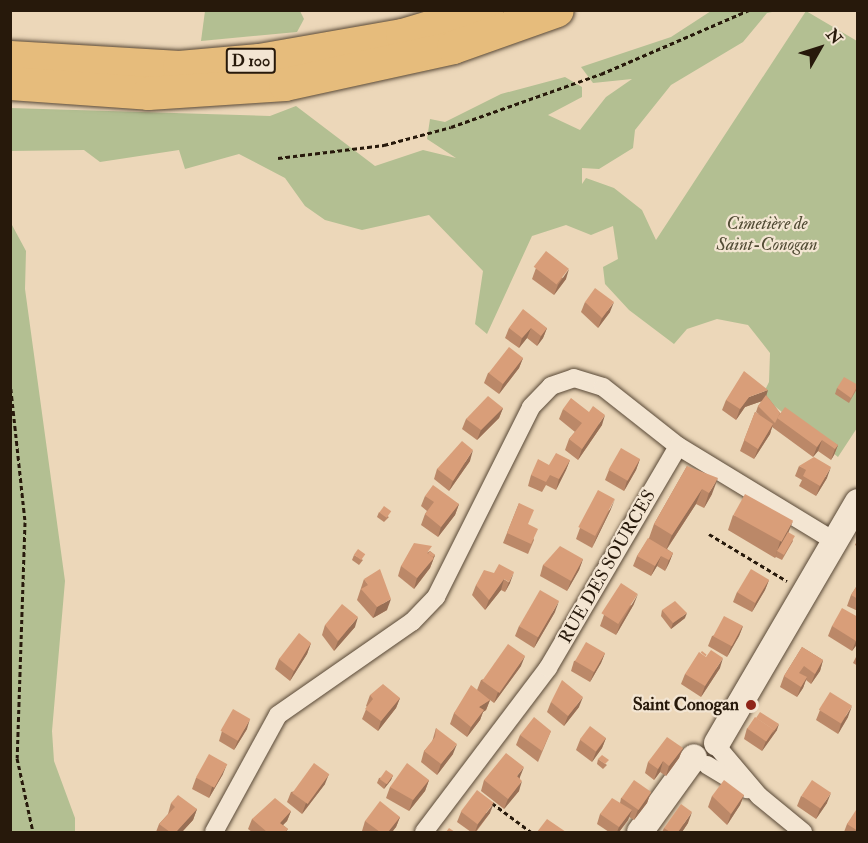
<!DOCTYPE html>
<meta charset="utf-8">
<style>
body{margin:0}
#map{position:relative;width:868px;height:843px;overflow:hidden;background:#ecd7b9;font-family:"IM FELL Double Pica",serif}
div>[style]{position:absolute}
.green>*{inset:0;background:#b3bf92}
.path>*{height:3px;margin-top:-1.5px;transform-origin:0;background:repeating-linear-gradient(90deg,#27190b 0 4.5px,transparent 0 7.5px)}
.roads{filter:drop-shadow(0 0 2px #584836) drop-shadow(0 0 2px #584836)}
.street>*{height:18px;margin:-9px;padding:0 9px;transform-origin:9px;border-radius:9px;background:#f3e5d2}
.secondary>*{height:26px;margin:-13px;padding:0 13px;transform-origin:13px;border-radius:13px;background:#f3e5d2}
.highway>*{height:33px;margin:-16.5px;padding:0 16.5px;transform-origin:16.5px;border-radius:16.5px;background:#e6bc7c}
.wall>*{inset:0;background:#bb8868}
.shaded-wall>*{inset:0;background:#986f55}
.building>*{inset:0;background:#d99e79;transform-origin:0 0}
.dots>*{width:16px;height:16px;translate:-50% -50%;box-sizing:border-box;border:3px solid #f3e5d2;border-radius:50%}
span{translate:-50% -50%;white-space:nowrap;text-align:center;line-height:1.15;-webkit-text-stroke:4.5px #f3e5d2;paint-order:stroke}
.shield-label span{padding:2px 4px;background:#f3e5d2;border:2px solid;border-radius:4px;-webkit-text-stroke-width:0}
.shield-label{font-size:16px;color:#27190b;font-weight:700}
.park-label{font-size:18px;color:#514b34;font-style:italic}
.street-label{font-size:18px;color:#27190b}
.poi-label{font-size:18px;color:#27190b;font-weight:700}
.right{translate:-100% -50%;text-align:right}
.frame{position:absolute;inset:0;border:12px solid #27190b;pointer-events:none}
.north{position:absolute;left:790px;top:18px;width:60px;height:60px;-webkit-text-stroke:4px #f3e5d2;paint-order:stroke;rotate:51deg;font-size:16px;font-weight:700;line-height:24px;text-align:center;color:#27190b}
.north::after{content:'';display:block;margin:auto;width:21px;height:27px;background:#27190b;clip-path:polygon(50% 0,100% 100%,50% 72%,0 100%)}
</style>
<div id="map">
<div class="green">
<div style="clip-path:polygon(205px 11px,300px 11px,304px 19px,297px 32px,201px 41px)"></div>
<div style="clip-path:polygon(711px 11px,777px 11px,767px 13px,743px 42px,671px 85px,635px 130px,633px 148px,599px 169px,582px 168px,582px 184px,586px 178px,614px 188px,642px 210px,656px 240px,806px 11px,857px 41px,857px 428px,838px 457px,762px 396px,769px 382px,770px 353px,748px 325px,717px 319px,687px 329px,674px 344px,629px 310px,605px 284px,603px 267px,618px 259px,613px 226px,591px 235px,566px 225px,532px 236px,487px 334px,475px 324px,483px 271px,429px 215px,362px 230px,325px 220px,305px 206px,285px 178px,239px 154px,185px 169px,179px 150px,100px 162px,84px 150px,11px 151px,10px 108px,270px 116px,296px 106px,375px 166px,423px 150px,456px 158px,427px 139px,430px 119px,445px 122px,501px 94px,565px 77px,582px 87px,582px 97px,548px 115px,580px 130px,606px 97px,632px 79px,593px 83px,581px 67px,671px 37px)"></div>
<div style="clip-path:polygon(10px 173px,12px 225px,26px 251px,25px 289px,65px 581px,52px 731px,54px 761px,75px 818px,75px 832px,11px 832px)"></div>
</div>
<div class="path">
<div style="left:278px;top:158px;width:107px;rotate:-7deg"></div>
<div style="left:384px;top:145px;width:69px;rotate:-15deg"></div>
<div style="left:451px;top:127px;width:159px;rotate:-19.5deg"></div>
<div style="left:601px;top:74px;width:161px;rotate:-23.4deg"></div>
<div style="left:10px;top:381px;width:142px;rotate:83.9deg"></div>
<div style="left:25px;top:522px;width:236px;rotate:91.9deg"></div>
<div style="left:17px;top:758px;width:76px;rotate:77.8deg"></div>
<div style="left:709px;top:534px;width:91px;rotate:31.1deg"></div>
<div style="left:492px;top:803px;width:49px;rotate:36.6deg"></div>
</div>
<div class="roads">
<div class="street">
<div style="left:720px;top:750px;width:60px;rotate:49.7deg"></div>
<div style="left:759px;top:796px;width:57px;rotate:39.3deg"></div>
<div style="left:707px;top:765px;width:47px;rotate:31deg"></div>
<div style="left:214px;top:832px;width:133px;rotate:-61.3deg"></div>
<div style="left:278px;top:715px;width:163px;rotate:-34.8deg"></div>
<div style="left:412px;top:622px;width:35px;rotate:-46deg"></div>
<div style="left:436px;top:597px;width:212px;rotate:-63.4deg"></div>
<div style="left:531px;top:407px;width:29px;rotate:-46deg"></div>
<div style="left:551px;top:386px;width:24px;rotate:-19deg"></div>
<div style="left:574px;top:378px;width:30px;rotate:17deg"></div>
<div style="left:603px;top:387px;width:95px;rotate:38.2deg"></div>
<div style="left:678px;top:446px;width:183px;rotate:31.3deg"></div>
<div style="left:424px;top:832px;width:206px;rotate:-52.9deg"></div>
<div style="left:548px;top:668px;width:257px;rotate:-59.6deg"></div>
</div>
<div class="secondary">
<div style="left:717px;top:743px;width:279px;rotate:-59.7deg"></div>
<div style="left:640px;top:832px;width:92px;rotate:-54.2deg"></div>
</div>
<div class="highway">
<div style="left:10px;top:57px;width:169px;rotate:3.4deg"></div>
<div style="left:179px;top:67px;width:80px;rotate:-5deg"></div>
<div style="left:259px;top:60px;width:145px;rotate:-9.9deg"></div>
<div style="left:402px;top:35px;width:88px;rotate:-16.6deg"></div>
<div style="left:10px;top:83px;width:138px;rotate:4.1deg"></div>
<div style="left:148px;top:93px;width:137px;rotate:-3.8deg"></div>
<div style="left:285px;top:84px;width:172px;rotate:-12.4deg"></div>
<div style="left:453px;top:47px;width:110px;rotate:-19.6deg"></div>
</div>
</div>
<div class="wall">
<div style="clip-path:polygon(536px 268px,566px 279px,554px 295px,532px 279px)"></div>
<div style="clip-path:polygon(585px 302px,610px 312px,598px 328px,581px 312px)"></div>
<div style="clip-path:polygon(509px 328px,547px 328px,543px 338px,537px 346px,527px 338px,519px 348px,505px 338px)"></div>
<div style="clip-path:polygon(523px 358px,519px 368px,499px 394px,484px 383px,488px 373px)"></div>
<div style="clip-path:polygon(858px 387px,849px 403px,835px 394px,837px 388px)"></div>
<div style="clip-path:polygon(766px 395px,780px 413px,838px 445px,834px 455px,831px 460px,818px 451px,813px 457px,772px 427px,770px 434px,754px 459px,740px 451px,755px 412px,760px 415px,756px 412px,758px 406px,762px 401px,745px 407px,736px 420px,722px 410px,726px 400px)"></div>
<div style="clip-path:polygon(503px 408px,499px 418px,477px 440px,462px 429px,466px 419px)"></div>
<div style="clip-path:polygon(563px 409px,602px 425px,578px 460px,565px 450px,569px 439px,575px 432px,559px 419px)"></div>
<div style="clip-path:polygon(640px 459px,636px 470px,624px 491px,605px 480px,609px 470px)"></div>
<div style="clip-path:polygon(570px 460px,566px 470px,556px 490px,546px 485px,542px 492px,528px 486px,531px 475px,549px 465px)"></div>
<div style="clip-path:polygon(470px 461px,449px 491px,434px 479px,437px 469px)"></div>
<div style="clip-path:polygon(687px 466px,712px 494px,704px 508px,696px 504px,667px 549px,673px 553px,669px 563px,665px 571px,657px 566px,651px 576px,633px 566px,637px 556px,649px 538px,654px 524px)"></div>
<div style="clip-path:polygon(799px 466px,827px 478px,816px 496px,799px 486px,802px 480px,795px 476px)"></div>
<div style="clip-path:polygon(425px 496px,459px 504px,455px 515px,438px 537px,421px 525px,425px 514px,427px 511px,421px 506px)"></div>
<div style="clip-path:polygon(519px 503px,534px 540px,528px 554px,503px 543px)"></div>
<div style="clip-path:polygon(611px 509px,592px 548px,576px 539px,580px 528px)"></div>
<div style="clip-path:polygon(379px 512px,389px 517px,384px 522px,377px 517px)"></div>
<div style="clip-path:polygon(733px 515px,788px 532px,793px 541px,782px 560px,776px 557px,775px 558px,728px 530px)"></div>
<div style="clip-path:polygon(858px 538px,858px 547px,855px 545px)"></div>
<div style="clip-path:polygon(430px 551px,435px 555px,430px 568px,414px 589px,398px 576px,401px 566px)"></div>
<div style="clip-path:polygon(354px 555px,363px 560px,359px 565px,352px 560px)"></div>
<div style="clip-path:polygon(583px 559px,579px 570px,567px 591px,540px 576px,543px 565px)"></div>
<div style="clip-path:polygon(494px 573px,510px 583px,505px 592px,501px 590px,485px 610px,472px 595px,476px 585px)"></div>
<div style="clip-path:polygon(364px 579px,387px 610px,373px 618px,357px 600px)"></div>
<div style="clip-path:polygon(769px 580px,765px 590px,752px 612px,733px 602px,737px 592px)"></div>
<div style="clip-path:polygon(858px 584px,858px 611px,847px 606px,851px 595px)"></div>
<div style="clip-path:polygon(634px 604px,616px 635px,600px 626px,604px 615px)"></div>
<div style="clip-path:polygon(662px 610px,685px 618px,671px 629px,661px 616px)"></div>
<div style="clip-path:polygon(555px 612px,534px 648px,515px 636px,519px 626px)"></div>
<div style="clip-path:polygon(858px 617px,858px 643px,852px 651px,828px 636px,832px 626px)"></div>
<div style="clip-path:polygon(325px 625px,355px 627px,334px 651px,322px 635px)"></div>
<div style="clip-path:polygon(743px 626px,739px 636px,727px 657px,708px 646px,712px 636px)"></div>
<div style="clip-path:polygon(311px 643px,307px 654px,290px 681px,275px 669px,279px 659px)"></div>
<div style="clip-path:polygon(802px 647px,823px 660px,820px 671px,811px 684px,806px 680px,803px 688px,797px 697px,780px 687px,784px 676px)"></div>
<div style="clip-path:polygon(605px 653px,601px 663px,590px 682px,571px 671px,574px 661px)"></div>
<div style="clip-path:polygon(858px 653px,858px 666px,853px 663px)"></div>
<div style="clip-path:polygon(521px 666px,494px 703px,490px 700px,486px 710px,483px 712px,480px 720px,467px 737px,450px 724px,454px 713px,477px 690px,481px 680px)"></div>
<div style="clip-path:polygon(720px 668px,701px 697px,681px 684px,685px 674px)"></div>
<div style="clip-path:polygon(370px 695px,400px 698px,396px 708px,378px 731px,362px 719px,367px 707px,366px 706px)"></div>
<div style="clip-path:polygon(551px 702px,579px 707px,564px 726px,547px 712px)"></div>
<div style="clip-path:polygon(820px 710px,848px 717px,838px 734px,816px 720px)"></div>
<div style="clip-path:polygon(436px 728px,453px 754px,437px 775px,421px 762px,424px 751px,432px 742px)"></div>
<div style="clip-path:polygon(747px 728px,777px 730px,762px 751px,744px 739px)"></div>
<div style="clip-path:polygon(247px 729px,234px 750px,219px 741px,222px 731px)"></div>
<div style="clip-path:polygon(551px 731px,538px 762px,516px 745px,520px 735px)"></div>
<div style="clip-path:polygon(606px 738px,602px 748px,592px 762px,576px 750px,580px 740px)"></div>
<div style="clip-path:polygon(683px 748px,679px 758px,666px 776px,660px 772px,654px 780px,645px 773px,648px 762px)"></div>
<div style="clip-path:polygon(598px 759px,607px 765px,603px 769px,597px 764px)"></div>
<div style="clip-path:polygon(223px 774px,209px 798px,192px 789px,196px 778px)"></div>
<div style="clip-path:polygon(393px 775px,391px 780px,384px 789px,377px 783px,379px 778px)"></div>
<div style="clip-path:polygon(520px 777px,519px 791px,504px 809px,481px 791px,484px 780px)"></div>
<div style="clip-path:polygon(429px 780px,425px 791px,409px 811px,386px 798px,390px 787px)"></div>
<div style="clip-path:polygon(325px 784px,302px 814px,287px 802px,291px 792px)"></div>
<div style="clip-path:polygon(651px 792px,647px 803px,634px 820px,629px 817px,628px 820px,619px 832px,609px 832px,597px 824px,600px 814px,620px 803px,621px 798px)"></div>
<div style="clip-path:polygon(744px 795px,740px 805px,727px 825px,708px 807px,712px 796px)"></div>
<div style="clip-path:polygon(801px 796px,827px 803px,816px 819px,797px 806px)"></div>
<div style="clip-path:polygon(171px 803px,197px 809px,193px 820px,182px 832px,156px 832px,159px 824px,168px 814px)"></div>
<div style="clip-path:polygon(291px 811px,287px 821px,283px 825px,288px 829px,286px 832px,252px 832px,248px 829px,252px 819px)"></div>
<div style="clip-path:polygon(858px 811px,858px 832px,844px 832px,847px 824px)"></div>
<div style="clip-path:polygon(461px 812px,490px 813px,476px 832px,471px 832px,457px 822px)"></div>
<div style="clip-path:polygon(400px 817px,396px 827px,392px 832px,363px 832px,362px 831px,365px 821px)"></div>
<div style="clip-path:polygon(688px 823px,682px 832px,662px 832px,664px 828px)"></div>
</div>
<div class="shaded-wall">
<div style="clip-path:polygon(569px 269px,566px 279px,554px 295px,558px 285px)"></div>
<div style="clip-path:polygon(614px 302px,610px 312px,598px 328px,602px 318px)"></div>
<div style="clip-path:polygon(531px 328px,527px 338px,519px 348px,522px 338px)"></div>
<div style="clip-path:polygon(547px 328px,543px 338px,537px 346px,541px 336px)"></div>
<div style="clip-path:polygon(523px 358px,519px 368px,499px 394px,503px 384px)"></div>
<div style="clip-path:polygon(768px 390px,765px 400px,745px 407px,736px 420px,740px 409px,749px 397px)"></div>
<div style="clip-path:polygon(503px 408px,499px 418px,477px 440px,481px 430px)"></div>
<div style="clip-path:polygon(605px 415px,602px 425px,578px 460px,582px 449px)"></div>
<div style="clip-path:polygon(773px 424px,770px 434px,754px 459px,758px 449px)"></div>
<div style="clip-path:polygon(822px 440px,818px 451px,813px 457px,817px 447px)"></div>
<div style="clip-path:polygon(838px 445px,834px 455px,831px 460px,835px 449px)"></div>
<div style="clip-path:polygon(473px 450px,470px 461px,449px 491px,453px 481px)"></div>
<div style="clip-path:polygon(640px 459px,636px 470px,624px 491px,627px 481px)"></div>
<div style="clip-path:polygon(570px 460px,566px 470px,556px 490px,559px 479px)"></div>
<div style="clip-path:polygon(831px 467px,827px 478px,816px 496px,820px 486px)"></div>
<div style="clip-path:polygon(718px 478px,712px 494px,704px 508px,709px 493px)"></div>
<div style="clip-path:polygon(702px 489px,696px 504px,666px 550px,672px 535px)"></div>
<div style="clip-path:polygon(615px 499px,611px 509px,592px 548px,596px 538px)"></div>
<div style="clip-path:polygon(459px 504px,455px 515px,438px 537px,441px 527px)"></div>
<div style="clip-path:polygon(793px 521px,787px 536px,777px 551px,775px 558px,780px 542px)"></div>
<div style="clip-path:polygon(673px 553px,669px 563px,665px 571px,669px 560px)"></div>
<div style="clip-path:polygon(435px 555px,430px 568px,414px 589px,417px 578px)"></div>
<div style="clip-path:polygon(661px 556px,657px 566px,651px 576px,655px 566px)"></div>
<div style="clip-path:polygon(583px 559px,579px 570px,567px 591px,571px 581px)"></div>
<div style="clip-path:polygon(514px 572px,510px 583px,505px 592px,509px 582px)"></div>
<div style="clip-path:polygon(504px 579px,501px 590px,485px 610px,489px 600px)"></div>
<div style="clip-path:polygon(769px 580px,765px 590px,752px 612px,756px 602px)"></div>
<div style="clip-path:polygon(638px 594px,634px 604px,616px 635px,620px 625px)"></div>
<div style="clip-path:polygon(391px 599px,387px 610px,373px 618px,377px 607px)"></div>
<div style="clip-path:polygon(559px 601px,555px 612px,534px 648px,538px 637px)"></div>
<div style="clip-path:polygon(687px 613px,685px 618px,671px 629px,673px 623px)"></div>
<div style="clip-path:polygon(358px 617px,355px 627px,334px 651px,338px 641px)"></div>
<div style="clip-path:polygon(743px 626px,739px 636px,727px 657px,731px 647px)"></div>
<div style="clip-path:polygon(858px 639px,858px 643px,852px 651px,856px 641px)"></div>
<div style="clip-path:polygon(311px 643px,307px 654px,290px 681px,294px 671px)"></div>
<div style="clip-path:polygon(605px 653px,601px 663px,590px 682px,594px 672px)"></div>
<div style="clip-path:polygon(525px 656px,521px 666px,494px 703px,498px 692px)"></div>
<div style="clip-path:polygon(723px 658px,720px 668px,701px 697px,705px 686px)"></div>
<div style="clip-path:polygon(823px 660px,820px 671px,811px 684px,815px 674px)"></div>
<div style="clip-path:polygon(807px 677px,803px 688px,797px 697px,801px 687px)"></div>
<div style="clip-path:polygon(583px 697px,579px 707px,564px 726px,568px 716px)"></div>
<div style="clip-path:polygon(400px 698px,396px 708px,378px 731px,381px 721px)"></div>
<div style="clip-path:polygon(490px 700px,486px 710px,483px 712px,480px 720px,467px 737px,479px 707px)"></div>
<div style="clip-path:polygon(852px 706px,848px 717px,838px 734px,841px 724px)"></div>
<div style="clip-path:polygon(250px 719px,247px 729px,234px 750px,238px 740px)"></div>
<div style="clip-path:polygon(779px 724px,777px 730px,762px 751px,766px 741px,774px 730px)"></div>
<div style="clip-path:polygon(606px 738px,602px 748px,592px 762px,596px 752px)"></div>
<div style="clip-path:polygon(457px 744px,453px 754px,437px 775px,441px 764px)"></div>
<div style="clip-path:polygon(683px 748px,679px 758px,666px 776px,669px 766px)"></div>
<div style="clip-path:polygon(663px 761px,660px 772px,654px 780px,658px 769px)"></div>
<div style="clip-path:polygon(227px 764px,223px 774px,209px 798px,212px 787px)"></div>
<div style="clip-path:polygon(524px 767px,520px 777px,513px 786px,517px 776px)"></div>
<div style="clip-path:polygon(329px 774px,325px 784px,302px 814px,306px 803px)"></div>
<div style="clip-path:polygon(393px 775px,391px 780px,384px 789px,386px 784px)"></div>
<div style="clip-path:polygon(429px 780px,425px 791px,409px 811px,413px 800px)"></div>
<div style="clip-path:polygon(522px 781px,519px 791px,504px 809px,508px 799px)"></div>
<div style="clip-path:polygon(651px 792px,647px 803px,634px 820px,638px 810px)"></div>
<div style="clip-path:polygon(831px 793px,827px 803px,816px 819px,820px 809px)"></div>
<div style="clip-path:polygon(744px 795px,740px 805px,727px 825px,731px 814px)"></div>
<div style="clip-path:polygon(494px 803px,490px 813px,475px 832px,478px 824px)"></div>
<div style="clip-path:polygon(197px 809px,193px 820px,182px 832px,176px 832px)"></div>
<div style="clip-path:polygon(632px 810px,628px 820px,619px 832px,617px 832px,619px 827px)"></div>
<div style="clip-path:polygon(291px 811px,287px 821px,276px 832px,280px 823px)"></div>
<div style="clip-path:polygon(692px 812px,688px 823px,682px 832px,678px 832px)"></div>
<div style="clip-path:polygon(400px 817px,396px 827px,392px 832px,388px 832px)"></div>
</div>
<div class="building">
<div style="left:546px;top:251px;width:29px;height:20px;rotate:38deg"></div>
<div style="clip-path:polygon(595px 288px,614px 302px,602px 318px,585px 302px)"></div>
<div style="clip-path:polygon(523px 309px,547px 328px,541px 336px,531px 328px,522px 338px,509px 328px)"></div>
<div style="left:509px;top:347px;width:18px;height:33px;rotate:38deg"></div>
<div style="clip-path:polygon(744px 371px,768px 390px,749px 397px,740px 409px,726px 400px)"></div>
<div style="clip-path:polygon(844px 377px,858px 385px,851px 398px,837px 388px)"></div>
<div style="clip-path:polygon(766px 395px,780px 413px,775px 423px,758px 406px)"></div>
<div style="clip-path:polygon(488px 396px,503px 408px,481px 430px,466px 419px)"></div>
<div style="clip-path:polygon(571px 398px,589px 412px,593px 406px,605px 415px,582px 449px,569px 439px,582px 423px,563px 409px)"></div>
<div style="clip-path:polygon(785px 407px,838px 445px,835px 449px,822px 440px,817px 447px,777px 418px)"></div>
<div style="clip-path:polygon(755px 412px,773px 424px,758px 449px,744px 440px)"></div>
<div style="clip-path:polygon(462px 441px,473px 450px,453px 481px,437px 469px)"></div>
<div style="left:621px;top:448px;width:22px;height:25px;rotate:30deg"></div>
<div style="clip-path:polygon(556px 453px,570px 460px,559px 479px,550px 475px,546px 482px,531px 475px,538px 459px,549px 465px)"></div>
<div style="clip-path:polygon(814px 457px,831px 467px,820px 486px,803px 476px,806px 470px,799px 466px)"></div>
<div style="clip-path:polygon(687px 466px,718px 478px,709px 493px,702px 489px,672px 535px,654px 524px)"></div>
<div style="clip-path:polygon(433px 485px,459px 504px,441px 527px,425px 514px,434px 502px,425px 496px)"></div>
<div style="left:598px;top:490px;width:19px;height:42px;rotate:28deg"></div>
<div style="left:745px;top:494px;width:55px;height:24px;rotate:29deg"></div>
<div style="clip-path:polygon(519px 503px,534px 510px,528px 524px,538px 529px,531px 544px,507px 533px)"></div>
<div style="left:384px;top:506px;width:9px;height:8px;rotate:36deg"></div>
<div style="left:788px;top:532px;width:8px;height:22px;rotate:30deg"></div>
<div style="clip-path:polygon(648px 538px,673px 553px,669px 560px,661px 556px,655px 566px,637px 556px)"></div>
<div style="clip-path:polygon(414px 543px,432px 546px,427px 553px,434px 558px,417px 578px,401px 566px)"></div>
<div style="clip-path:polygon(560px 546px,583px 559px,571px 581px,543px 565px)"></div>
<div style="left:358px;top:549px;width:9px;height:7px;rotate:36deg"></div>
<div style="clip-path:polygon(430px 551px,435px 555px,433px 557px,428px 554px)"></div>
<div style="clip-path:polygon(499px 564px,514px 572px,509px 582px,504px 579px,489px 600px,476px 585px,484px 570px,494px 573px)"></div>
<div style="clip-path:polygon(380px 569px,391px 599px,377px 607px,361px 589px,368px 585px,364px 579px)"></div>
<div style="left:751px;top:569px;width:21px;height:27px;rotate:31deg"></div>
<div style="left:621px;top:583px;width:20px;height:36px;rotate:33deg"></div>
<div style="clip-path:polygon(858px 584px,858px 599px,851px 595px)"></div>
<div style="left:540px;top:590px;width:22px;height:42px;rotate:30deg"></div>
<div style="clip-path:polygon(675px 601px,687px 613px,673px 623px,662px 610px)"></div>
<div style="clip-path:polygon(342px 604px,358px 617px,338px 641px,325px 625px)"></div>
<div style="clip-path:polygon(842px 608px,858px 617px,858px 639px,856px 641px,832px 626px)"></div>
<div style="left:724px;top:616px;width:21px;height:23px;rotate:28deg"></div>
<div style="clip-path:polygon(299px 633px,311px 643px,294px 671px,279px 659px)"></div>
<div style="left:586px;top:642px;width:22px;height:22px;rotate:30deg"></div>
<div style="left:508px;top:644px;width:21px;height:45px;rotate:35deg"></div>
<div style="clip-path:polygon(802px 647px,823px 660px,815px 674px,804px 666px,799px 673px,807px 677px,801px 687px,784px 676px)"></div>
<div style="clip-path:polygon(711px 650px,723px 658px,705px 686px,685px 674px,699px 652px,706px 657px)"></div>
<div style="left:702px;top:651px;width:6px;height:2px;rotate:39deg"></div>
<div style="clip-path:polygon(562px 680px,583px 697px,568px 716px,551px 702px)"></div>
<div style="clip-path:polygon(383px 684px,400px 698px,381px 721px,365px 709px,373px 699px,370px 695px)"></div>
<div style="clip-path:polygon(471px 685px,490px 700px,479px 707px,484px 710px,471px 727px,454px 713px)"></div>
<div style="left:830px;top:692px;width:26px;height:21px;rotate:32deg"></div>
<div style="left:233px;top:709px;width:20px;height:25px;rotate:30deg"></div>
<div style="clip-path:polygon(760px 712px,779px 724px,772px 734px,774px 730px,756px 718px)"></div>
<div style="clip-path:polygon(534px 717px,551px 731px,542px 751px,520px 735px)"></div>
<div style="left:755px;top:717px;width:23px;height:14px;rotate:34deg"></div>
<div style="left:590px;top:726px;width:20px;height:17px;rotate:37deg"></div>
<div style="clip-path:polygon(436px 728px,457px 744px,441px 764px,424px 751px,435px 737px)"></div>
<div style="clip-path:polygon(667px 737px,683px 748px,669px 766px,663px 761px,658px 769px,648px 762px)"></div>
<div style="clip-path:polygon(506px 753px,524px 767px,517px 776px,522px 781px,508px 799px,484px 780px)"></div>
<div style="left:209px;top:754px;width:21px;height:27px;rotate:29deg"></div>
<div style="clip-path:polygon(602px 755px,609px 760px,605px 764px,598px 759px)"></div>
<div style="left:314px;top:763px;width:19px;height:37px;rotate:36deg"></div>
<div style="clip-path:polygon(407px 763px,429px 780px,413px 800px,390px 787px)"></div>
<div style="left:386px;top:770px;width:9px;height:11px;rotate:36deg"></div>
<div style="left:634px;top:780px;width:21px;height:22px;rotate:35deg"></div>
<div style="clip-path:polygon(724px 780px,744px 795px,731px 814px,712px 796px)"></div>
<div style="left:812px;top:780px;width:23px;height:19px;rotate:34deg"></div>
<div style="left:477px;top:790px;width:21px;height:27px;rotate:37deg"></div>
<div style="clip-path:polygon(178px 795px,197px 809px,176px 832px,170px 832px,159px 824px,175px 807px,171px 803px)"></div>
<div style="clip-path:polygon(275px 798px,291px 811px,280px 823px,288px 829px,285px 832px,267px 832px,252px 819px)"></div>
<div style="clip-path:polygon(612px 798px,632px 810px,619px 827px,600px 814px)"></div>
<div style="clip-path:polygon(380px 801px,400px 817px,388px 832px,380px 832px,365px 821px)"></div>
<div style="clip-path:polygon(681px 804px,692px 812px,678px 832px,670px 832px,664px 828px)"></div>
<div style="clip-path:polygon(856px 810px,858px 811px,858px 831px,847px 824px)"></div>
<div style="clip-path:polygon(547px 819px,566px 832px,537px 832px)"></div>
<div style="clip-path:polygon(449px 828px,455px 832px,446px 832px)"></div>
</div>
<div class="dots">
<div style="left:751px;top:705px;background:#8f2418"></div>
</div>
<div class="shield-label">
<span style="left:251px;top:61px">D 100</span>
</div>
<div class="park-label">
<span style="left:767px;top:235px">Cimetière de<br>Saint-Conogan</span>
</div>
<div class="street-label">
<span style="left:608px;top:567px;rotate:-60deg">RUE DES SOURCES</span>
</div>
<div class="poi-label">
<span class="right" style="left:739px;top:705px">Saint Conogan</span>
</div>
<div class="frame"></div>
<div class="north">N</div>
</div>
